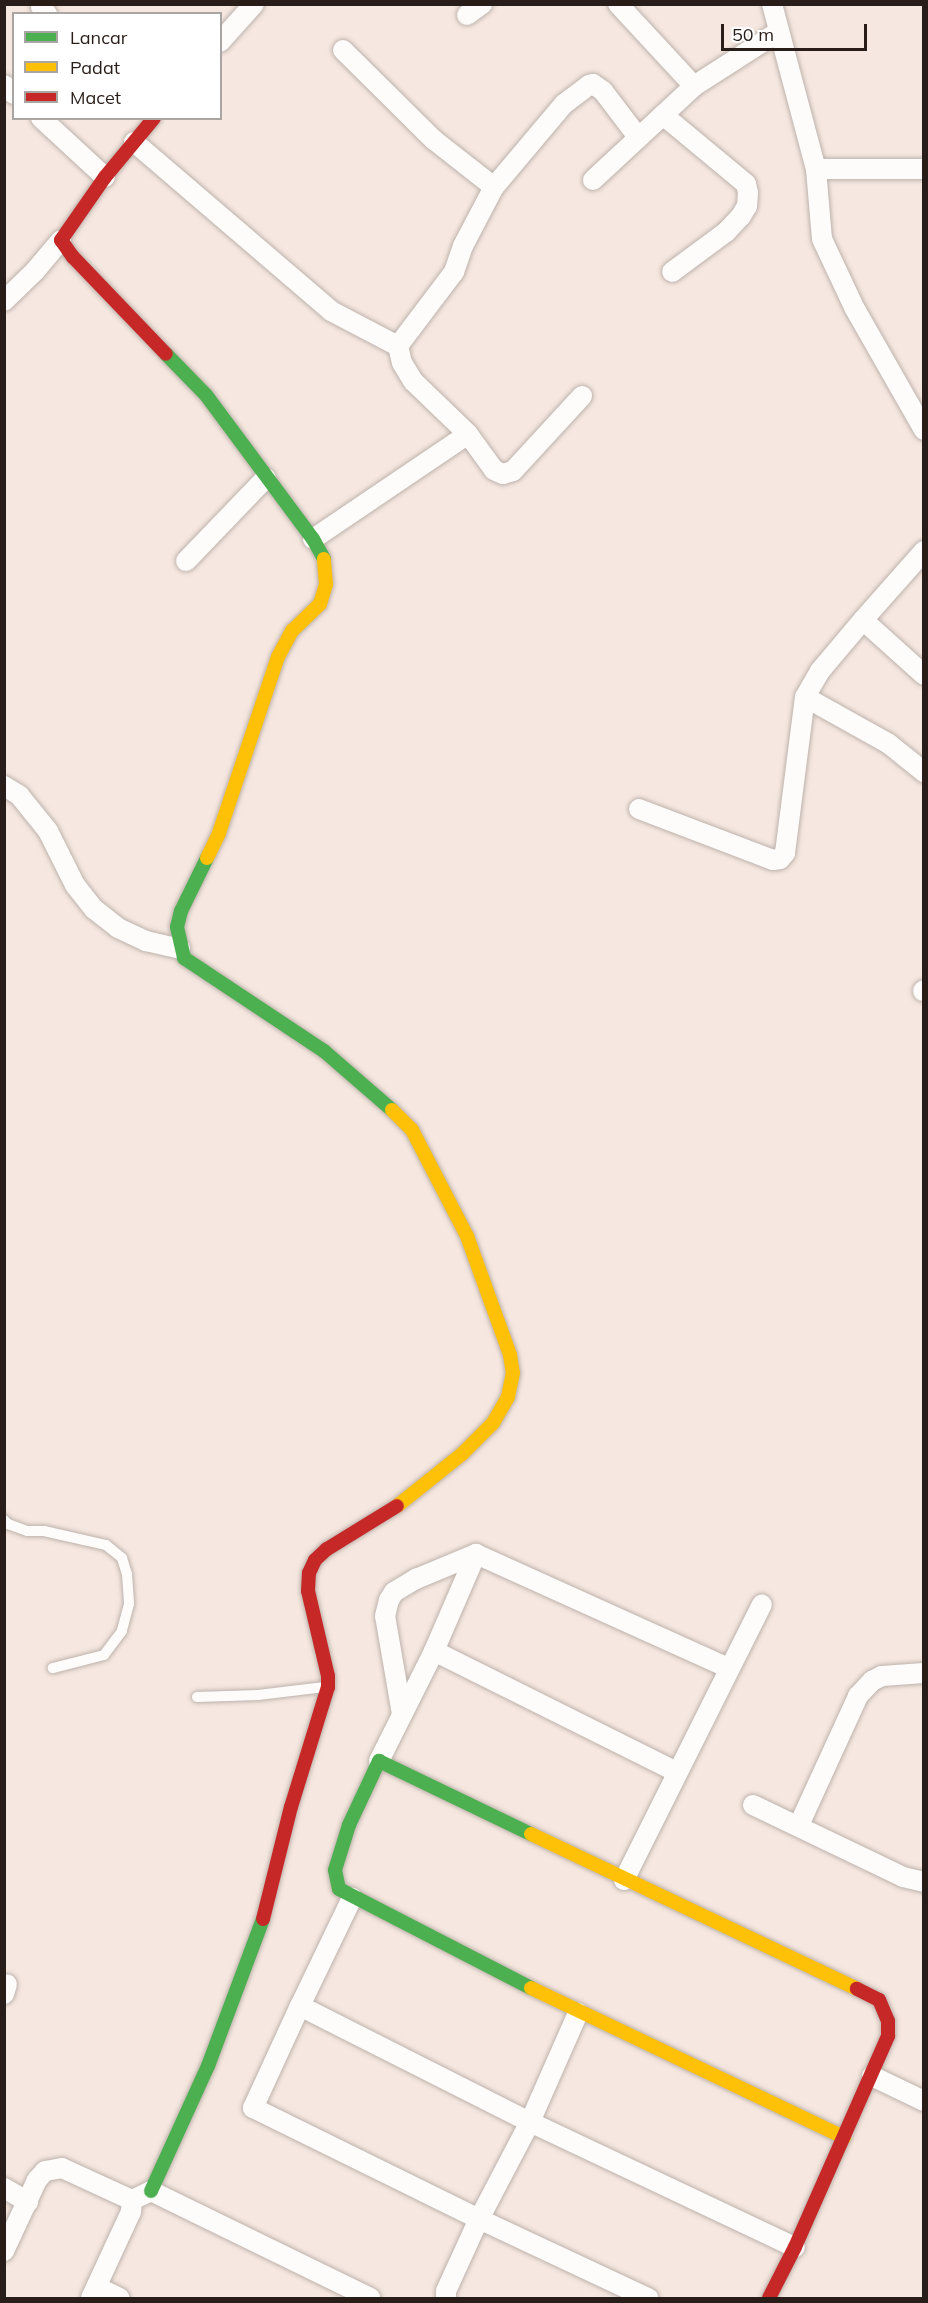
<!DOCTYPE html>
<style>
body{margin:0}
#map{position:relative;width:928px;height:2303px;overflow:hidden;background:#f6e8e0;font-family:Mulish,sans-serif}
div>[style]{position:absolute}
.roads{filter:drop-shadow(0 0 2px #bdb2ac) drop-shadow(0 0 2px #bdb2ac)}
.lane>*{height:10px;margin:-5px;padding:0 5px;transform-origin:5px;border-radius:5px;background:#fefcfa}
.street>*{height:20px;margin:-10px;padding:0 10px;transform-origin:10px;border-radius:10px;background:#fefcfa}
.fast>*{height:14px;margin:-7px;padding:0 7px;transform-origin:7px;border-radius:7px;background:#4caf50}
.slow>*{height:14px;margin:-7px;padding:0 7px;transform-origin:7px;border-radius:7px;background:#ffc107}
.jam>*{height:14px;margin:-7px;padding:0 7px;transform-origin:7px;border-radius:7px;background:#c62828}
span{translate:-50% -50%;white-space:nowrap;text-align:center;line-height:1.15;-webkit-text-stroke:4.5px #fff;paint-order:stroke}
.frame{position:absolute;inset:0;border:6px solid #281d18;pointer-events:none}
.legend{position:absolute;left:12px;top:12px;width:210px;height:108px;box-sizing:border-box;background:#fff;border:2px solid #a9a5a3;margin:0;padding:8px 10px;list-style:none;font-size:18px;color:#281d18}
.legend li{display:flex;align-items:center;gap:12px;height:30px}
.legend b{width:30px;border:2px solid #a9a5a3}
.scale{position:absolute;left:721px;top:24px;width:146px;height:27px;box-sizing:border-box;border:3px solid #281d18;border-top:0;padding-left:8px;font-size:18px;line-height:21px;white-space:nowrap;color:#281d18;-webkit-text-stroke:4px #fff;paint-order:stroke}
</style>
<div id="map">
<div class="roads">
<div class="lane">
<div style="left:4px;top:1520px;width:6px;rotate:45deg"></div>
<div style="left:8px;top:1524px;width:20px;rotate:20deg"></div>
<div style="left:27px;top:1531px;width:17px"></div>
<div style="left:44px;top:1531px;width:64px;rotate:12.7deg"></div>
<div style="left:106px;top:1545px;width:21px;rotate:39deg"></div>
<div style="left:122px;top:1558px;width:17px;rotate:73deg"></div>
<div style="left:127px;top:1574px;width:30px;rotate:86deg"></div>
<div style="left:129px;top:1604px;width:28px;rotate:105deg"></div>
<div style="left:122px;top:1631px;width:30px;rotate:127deg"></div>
<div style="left:104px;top:1655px;width:53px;rotate:165.7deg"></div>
<div style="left:197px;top:1697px;width:61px;rotate:-1.9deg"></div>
<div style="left:258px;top:1695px;width:67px;rotate:-6.8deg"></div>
</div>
<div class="street">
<div style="left:618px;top:4px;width:112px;rotate:47.2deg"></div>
<div style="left:694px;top:86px;width:100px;rotate:-32.7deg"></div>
<div style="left:772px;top:4px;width:171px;rotate:75.1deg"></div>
<div style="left:816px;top:169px;width:70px;rotate:85.1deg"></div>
<div style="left:822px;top:239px;width:77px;rotate:64.8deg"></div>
<div style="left:855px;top:309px;width:139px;rotate:60.3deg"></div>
<div style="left:41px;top:7px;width:9px;rotate:49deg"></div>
<div style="left:467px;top:15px;width:19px;rotate:-36deg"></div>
<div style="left:220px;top:42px;width:51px;rotate:-48.2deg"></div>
<div style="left:343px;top:50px;width:128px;rotate:44.7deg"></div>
<div style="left:434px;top:140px;width:76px;rotate:38.1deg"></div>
<div style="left:4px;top:85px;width:13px;rotate:42deg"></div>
<div style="left:663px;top:115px;width:108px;rotate:39.7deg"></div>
<div style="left:746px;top:184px;width:9px;rotate:77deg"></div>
<div style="left:748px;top:193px;width:13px;rotate:94deg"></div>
<div style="left:747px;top:206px;width:12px;rotate:121deg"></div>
<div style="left:741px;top:216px;width:22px;rotate:133deg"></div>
<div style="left:726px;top:232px;width:67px;rotate:143.5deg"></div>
<div style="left:41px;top:118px;width:87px;rotate:42.7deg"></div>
<div style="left:134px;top:142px;width:260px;rotate:40.6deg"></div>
<div style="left:331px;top:311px;width:76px;rotate:27.6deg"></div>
<div style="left:816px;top:169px;width:108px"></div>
<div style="left:593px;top:180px;width:138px;rotate:-42.9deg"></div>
<div style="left:4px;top:301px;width:43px;rotate:-44.1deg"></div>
<div style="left:35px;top:271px;width:40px;rotate:-50deg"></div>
<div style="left:468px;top:434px;width:44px;rotate:54.2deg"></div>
<div style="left:494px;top:470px;width:10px;rotate:24deg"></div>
<div style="left:503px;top:474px;width:10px;rotate:-17deg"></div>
<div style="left:513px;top:471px;width:102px;rotate:-47.4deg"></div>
<div style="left:313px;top:539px;width:187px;rotate:-34.1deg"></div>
<div style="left:468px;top:434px;width:76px;rotate:-136.1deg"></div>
<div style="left:413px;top:381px;width:21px;rotate:-121deg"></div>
<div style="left:402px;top:363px;width:17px;rotate:-103deg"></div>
<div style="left:398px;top:346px;width:93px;rotate:-52.9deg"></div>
<div style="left:454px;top:272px;width:28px;rotate:-71deg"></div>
<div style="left:463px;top:246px;width:67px;rotate:-62.3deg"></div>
<div style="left:494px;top:187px;width:109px;rotate:-49.9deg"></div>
<div style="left:564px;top:104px;width:31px;rotate:-37deg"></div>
<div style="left:589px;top:85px;width:4px;rotate:-14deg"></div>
<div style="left:593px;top:84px;width:12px;rotate:35deg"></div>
<div style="left:603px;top:91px;width:58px;rotate:52.7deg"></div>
<div style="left:924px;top:551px;width:92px;rotate:131.5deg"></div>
<div style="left:863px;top:620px;width:82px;rotate:42deg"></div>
<div style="left:186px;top:561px;width:115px;rotate:-46.1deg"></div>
<div style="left:805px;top:697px;width:96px;rotate:29.2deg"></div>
<div style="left:889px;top:744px;width:45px;rotate:38.7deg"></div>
<div style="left:4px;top:786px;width:17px;rotate:31deg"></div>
<div style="left:19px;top:795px;width:46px;rotate:51.1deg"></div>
<div style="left:48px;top:831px;width:60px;rotate:63.4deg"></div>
<div style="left:75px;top:885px;width:31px;rotate:52deg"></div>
<div style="left:94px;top:909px;width:31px;rotate:38deg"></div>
<div style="left:118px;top:928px;width:31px;rotate:25deg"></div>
<div style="left:146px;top:941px;width:35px;rotate:13deg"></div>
<div style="left:639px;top:809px;width:143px;rotate:20.8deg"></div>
<div style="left:773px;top:860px;width:7px;rotate:-8deg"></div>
<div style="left:780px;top:859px;width:8px;rotate:-50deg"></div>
<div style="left:785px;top:853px;width:157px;rotate:-82.7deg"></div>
<div style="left:805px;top:697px;width:30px;rotate:-60deg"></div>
<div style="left:820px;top:671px;width:67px;rotate:-49.9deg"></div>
<div style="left:923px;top:991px;width:1px;rotate:-45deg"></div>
<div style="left:434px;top:1651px;width:271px;rotate:26.5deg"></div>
<div style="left:402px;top:1714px;width:99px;rotate:-99.8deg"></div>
<div style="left:385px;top:1616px;width:16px;rotate:-76deg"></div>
<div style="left:389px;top:1600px;width:9px;rotate:-58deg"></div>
<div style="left:394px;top:1592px;width:26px;rotate:-31deg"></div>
<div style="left:416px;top:1579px;width:65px;rotate:-22.6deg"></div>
<div style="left:476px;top:1554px;width:277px;rotate:24.3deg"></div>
<div style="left:379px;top:1761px;width:123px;rotate:-63.4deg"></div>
<div style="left:434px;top:1651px;width:106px;rotate:-66.6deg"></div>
<div style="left:753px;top:1805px;width:166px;rotate:25.6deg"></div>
<div style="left:903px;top:1877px;width:22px;rotate:13deg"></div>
<div style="left:799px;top:1825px;width:142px;rotate:-65.4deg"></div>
<div style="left:858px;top:1696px;width:21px;rotate:-47deg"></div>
<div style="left:872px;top:1681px;width:11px;rotate:-27deg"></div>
<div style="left:882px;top:1676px;width:42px;rotate:-4.1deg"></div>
<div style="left:624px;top:1880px;width:308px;rotate:-63.4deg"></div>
<div style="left:4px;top:1994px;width:10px;rotate:-73deg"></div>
<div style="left:300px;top:2006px;width:258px;rotate:26.8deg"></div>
<div style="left:530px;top:2122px;width:110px;rotate:117.7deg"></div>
<div style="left:479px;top:2219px;width:252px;rotate:-153.8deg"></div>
<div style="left:253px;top:2108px;width:112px;rotate:-65.3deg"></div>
<div style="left:300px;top:2006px;width:120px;rotate:-64.3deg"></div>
<div style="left:578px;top:2013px;width:119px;rotate:113.8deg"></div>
<div style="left:530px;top:2122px;width:293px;rotate:25.3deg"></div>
<div style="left:872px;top:2076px;width:58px;rotate:25.7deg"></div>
<div style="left:4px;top:2188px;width:28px;rotate:30deg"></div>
<div style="left:4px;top:2251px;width:78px;rotate:-65.1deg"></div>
<div style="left:37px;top:2180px;width:12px;rotate:-48deg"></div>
<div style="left:45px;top:2171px;width:17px;rotate:-10deg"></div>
<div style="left:62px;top:2168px;width:77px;rotate:24.6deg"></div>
<div style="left:97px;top:2287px;width:25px;rotate:26deg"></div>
<div style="left:91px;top:2298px;width:95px;rotate:-65.1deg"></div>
<div style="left:131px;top:2212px;width:12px;rotate:-85deg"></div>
<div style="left:132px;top:2200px;width:21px;rotate:-25deg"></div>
<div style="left:151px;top:2191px;width:244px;rotate:26deg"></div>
<div style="left:446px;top:2298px;width:7px;rotate:-90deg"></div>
<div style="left:446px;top:2291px;width:79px;rotate:-65.4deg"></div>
<div style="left:479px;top:2219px;width:187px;rotate:25.1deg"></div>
</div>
<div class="fast">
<div style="left:166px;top:354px;width:57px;rotate:45.7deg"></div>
<div style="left:206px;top:395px;width:179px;rotate:53.4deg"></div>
<div style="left:313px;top:539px;width:23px;rotate:61deg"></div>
<div style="left:207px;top:858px;width:59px;rotate:116.1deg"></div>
<div style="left:181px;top:911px;width:16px;rotate:104deg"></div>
<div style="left:177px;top:927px;width:32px;rotate:77deg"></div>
<div style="left:184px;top:958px;width:168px;rotate:33.6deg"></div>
<div style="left:324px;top:1051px;width:90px;rotate:40.9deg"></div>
<div style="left:531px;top:1988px;width:216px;rotate:-152.7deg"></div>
<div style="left:339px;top:1889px;width:19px;rotate:-102deg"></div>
<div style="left:335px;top:1870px;width:47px;rotate:-72.7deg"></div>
<div style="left:349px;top:1825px;width:71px;rotate:-64.9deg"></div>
<div style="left:379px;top:1761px;width:169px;rotate:25.7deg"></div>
<div style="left:151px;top:2191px;width:137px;rotate:-65.5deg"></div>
<div style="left:208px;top:2066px;width:157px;rotate:-69.5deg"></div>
</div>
<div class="slow">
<div style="left:207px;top:858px;width:28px;rotate:-64deg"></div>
<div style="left:219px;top:833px;width:186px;rotate:-71.5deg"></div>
<div style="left:278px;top:657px;width:30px;rotate:-62deg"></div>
<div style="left:292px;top:631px;width:39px;rotate:-44deg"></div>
<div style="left:320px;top:604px;width:21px;rotate:-73deg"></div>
<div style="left:326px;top:584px;width:25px;rotate:-95deg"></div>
<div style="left:392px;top:1110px;width:28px;rotate:45deg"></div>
<div style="left:412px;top:1130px;width:119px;rotate:62.6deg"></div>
<div style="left:467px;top:1236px;width:127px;rotate:70.1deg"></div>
<div style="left:510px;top:1355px;width:18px;rotate:81deg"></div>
<div style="left:513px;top:1373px;width:25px;rotate:102deg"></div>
<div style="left:508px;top:1397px;width:30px;rotate:120deg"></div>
<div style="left:493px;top:1423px;width:44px;rotate:135deg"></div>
<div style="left:462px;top:1454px;width:83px;rotate:141.3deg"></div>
<div style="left:531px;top:1834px;width:361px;rotate:25.4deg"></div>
<div style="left:531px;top:1988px;width:347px;rotate:25.5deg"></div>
</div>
<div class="jam">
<div style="left:154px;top:118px;width:77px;rotate:129.7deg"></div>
<div style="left:105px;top:177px;width:77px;rotate:124.9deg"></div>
<div style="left:61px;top:240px;width:21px;rotate:55deg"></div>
<div style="left:73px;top:257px;width:134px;rotate:46.2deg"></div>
<div style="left:263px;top:1919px;width:115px;rotate:-76deg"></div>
<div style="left:291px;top:1807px;width:126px;rotate:-72.9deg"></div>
<div style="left:328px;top:1687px;width:11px;rotate:-90deg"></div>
<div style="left:328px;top:1676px;width:87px;rotate:-103.2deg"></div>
<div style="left:308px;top:1591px;width:18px;rotate:-87deg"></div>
<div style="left:309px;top:1573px;width:14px;rotate:-65deg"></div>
<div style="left:315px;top:1560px;width:16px;rotate:-43deg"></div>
<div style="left:327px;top:1549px;width:82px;rotate:-31.6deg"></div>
<div style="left:769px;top:2298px;width:57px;rotate:-63deg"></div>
<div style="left:795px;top:2247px;width:231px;rotate:-66.2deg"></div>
<div style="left:888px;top:2036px;width:15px;rotate:-90deg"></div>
<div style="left:888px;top:2021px;width:23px;rotate:-113deg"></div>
<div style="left:879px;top:2000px;width:25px;rotate:-153deg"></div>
</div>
</div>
<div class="frame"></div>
<ul class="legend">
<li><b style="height:8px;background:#4caf50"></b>Lancar</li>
<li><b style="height:8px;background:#ffc107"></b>Padat</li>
<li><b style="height:8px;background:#c62828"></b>Macet</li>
</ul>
<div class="scale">50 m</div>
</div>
